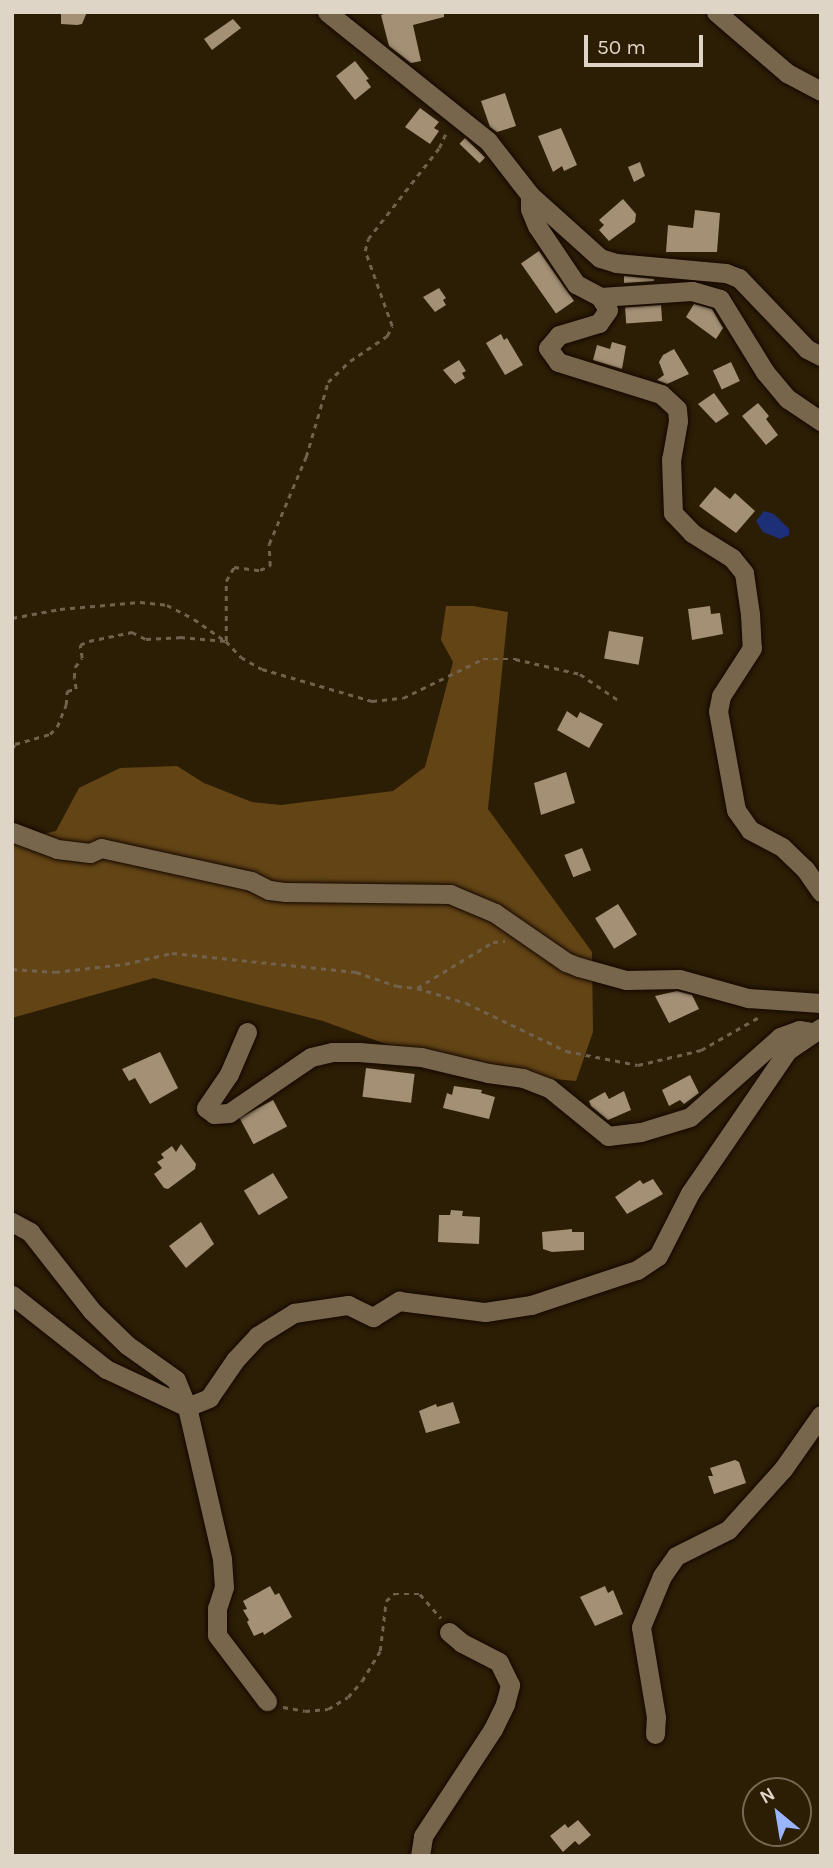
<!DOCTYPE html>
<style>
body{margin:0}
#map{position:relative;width:833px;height:1868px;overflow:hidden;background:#2c1d05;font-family:Karla,sans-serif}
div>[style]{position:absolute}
.forest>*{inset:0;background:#624415}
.water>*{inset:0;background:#1d3077}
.building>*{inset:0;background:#a39075;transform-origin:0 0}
.path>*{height:2.5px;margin-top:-1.25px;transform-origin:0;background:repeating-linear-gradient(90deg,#70624e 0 5px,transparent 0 10px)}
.roads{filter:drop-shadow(0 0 2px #140700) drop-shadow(0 0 2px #140700)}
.minor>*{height:19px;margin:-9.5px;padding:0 9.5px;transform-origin:9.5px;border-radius:9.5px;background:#78664c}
span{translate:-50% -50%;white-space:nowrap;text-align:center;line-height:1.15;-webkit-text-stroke:7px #2c1d05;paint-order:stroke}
.frame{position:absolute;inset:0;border:14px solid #dfd5c7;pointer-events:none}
.north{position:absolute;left:742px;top:1777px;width:70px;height:70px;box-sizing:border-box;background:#2c1d05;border:2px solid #746753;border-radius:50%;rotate:330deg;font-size:19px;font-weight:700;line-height:28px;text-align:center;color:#dfd5c7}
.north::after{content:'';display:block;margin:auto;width:24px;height:32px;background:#9ab5fd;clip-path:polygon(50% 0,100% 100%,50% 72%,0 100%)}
.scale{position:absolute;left:584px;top:35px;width:119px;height:32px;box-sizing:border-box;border:4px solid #dfd5c7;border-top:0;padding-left:9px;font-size:21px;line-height:24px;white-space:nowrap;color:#dfd5c7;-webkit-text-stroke:5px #2c1d05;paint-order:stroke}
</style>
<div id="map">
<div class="forest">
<div style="clip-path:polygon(446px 606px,473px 606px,508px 612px,488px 809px,592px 952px,593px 1032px,576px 1081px,488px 1073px,421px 1057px,323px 1021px,154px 978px,12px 1018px,12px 825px,29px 837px,56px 831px,79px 788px,120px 768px,177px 766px,204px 783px,252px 802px,281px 805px,393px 791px,425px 767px,453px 662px,441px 640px)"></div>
</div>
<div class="water">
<div style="clip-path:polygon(764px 511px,774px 514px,789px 529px,789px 535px,780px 539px,763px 532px,756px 521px)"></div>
</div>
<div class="building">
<div style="clip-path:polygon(61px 12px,87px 12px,82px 24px,77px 25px,61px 24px)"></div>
<div style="clip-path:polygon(389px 12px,444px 12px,444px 17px,413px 25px,421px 61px,411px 63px,389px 46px,381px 15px)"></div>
<div style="clip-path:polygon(233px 19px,241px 28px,212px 50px,204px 39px)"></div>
<div style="clip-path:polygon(355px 61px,369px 79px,366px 80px,371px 87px,355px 100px,336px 76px)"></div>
<div style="clip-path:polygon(505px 93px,516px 126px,497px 132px,490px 127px,481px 101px)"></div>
<div style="clip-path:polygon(420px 108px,439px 122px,434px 128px,439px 131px,430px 144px,405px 127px)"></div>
<div style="clip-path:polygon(561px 128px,577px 165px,564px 171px,562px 166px,553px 172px,538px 136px)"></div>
<div style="left:465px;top:138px;width:28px;height:8px;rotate:44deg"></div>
<div style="clip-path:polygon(640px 162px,645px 176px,634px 182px,628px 167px)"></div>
<div style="clip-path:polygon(623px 199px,636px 214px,635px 222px,609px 241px,599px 230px,604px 225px,599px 220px)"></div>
<div style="clip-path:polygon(695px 210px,720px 213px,717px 252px,666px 252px,668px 225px,693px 228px)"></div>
<div style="left:539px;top:251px;width:61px;height:22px;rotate:55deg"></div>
<div style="clip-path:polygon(624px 276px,654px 279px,654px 281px,624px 283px)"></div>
<div style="clip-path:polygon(439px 288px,446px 298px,443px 300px,446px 305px,435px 312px,423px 297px)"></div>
<div style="clip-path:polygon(694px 304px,712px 309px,723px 328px,716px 339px,686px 317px)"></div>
<div style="left:661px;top:305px;width:16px;height:36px;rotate:86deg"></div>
<div style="clip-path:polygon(501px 334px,504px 340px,507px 338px,523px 365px,505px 375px,486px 343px)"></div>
<div style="clip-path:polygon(612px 342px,626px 346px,622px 369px,593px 360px,597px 345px,610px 349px)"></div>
<div style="clip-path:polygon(674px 349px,689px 374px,667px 384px,657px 380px,664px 375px,659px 362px,663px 355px)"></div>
<div style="clip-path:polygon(459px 360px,466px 371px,462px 373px,465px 378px,455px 384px,443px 370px)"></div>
<div style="left:731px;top:362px;width:21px;height:20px;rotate:65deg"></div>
<div style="clip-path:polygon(714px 393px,729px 414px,716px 423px,698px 404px)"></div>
<div style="clip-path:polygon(758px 403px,769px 416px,766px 419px,778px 435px,766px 445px,742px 416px)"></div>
<div style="clip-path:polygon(715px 487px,730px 499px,735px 493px,755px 511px,736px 533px,699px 506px)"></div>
<div style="clip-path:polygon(710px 606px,711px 614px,720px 613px,723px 634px,692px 640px,688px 609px)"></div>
<div style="left:609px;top:631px;width:35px;height:28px;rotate:10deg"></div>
<div style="clip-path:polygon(567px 711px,577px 718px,580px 712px,603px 724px,589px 748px,557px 730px)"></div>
<div style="clip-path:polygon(566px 772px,575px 803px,541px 815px,534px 783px)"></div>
<div style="left:582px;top:848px;width:24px;height:19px;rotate:68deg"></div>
<div style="left:618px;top:904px;width:36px;height:27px;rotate:58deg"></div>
<div style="clip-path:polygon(677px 991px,692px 995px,699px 1009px,669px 1023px,655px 996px)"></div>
<div style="clip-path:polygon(160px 1052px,178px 1088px,150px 1104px,135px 1078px,129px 1081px,122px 1069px)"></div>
<div style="left:366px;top:1068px;width:49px;height:29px;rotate:7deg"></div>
<div style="clip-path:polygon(690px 1075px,699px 1093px,684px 1104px,680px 1100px,669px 1106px,662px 1090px)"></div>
<div style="clip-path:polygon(454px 1086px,482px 1090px,481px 1093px,495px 1097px,489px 1119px,443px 1108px,447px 1093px,452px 1095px)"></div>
<div style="clip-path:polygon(624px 1091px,631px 1110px,608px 1120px,591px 1106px,589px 1101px,605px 1092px,609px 1099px)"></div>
<div style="left:273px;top:1100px;width:30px;height:38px;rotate:62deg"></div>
<div style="clip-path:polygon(181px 1144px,196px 1164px,195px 1169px,168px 1189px,164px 1188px,154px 1174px,162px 1168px,157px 1162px,164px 1158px,161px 1154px,172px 1146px,176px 1152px)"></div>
<div style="left:273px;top:1173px;width:29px;height:34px;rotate:59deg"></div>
<div style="clip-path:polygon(653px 1179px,663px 1194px,627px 1214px,615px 1197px,640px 1180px,643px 1184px)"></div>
<div style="clip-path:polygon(451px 1210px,463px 1211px,462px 1216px,480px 1217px,479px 1244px,438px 1242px,439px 1215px,450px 1215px)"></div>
<div style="clip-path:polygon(201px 1222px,214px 1244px,186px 1268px,169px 1246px)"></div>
<div style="clip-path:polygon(572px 1229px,572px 1232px,584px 1232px,584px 1250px,552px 1252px,543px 1249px,542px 1232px)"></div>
<div style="clip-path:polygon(453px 1402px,460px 1423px,426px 1433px,419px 1411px,436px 1404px,437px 1407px)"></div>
<div style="clip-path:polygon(735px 1460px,739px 1462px,746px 1483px,714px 1494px,708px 1476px,713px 1476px,710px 1468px)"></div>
<div style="clip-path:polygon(270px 1586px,275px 1595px,279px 1593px,292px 1617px,264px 1635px,263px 1632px,254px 1636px,247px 1622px,249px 1620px,243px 1610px,247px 1609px,243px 1601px)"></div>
<div style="clip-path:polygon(605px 1586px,608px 1593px,613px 1590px,623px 1614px,595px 1626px,580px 1597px)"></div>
<div style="clip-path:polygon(578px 1820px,591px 1835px,579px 1845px,575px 1841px,563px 1852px,550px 1836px,565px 1824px,568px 1828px)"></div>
</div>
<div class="path">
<div style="left:12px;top:618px;width:49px;rotate:-10.6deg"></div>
<div style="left:60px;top:609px;width:80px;rotate:-5deg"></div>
<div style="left:140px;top:602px;width:27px;rotate:6deg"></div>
<div style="left:167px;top:605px;width:30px;rotate:27deg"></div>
<div style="left:194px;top:619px;width:39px;rotate:35deg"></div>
<div style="left:226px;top:641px;width:22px;rotate:47deg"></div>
<div style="left:241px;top:657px;width:24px;rotate:30deg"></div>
<div style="left:262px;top:669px;width:115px;rotate:16.2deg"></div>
<div style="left:372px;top:701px;width:31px;rotate:-6deg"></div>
<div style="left:403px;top:698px;width:89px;rotate:-26deg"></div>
<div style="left:483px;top:659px;width:32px"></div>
<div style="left:515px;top:659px;width:67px;rotate:13deg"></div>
<div style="left:580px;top:674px;width:50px;rotate:34.3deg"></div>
<div style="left:226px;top:641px;width:60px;rotate:-90deg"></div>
<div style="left:226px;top:581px;width:16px;rotate:-60deg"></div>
<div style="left:234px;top:567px;width:26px;rotate:7deg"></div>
<div style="left:260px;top:570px;width:11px;rotate:-22deg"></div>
<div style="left:270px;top:566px;width:22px;rotate:-93deg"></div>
<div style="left:269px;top:544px;width:95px;rotate:-67deg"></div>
<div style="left:306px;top:457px;width:78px;rotate:-73.7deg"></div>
<div style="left:328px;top:382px;width:30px;rotate:-44deg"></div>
<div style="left:350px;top:361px;width:45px;rotate:-34deg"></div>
<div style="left:387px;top:336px;width:11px;rotate:-63deg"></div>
<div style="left:392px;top:326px;width:80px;rotate:-109.8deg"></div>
<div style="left:365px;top:251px;width:12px;rotate:-76deg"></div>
<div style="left:368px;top:239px;width:115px;rotate:-52deg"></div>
<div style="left:439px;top:148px;width:19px;rotate:-65deg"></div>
<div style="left:12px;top:749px;width:6px;rotate:-59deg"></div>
<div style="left:15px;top:744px;width:36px;rotate:-16deg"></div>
<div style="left:50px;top:734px;width:10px;rotate:-45deg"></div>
<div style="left:57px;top:727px;width:24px;rotate:-68deg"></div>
<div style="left:66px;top:705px;width:14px;rotate:-86deg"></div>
<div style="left:67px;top:691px;width:9px;rotate:-13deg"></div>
<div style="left:76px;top:689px;width:11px;rotate:-100deg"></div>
<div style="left:74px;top:678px;width:11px;rotate:-85deg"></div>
<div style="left:75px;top:667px;width:11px;rotate:-52deg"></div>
<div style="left:82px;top:658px;width:13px;rotate:-99deg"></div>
<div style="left:80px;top:645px;width:10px;rotate:-24deg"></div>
<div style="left:89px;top:641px;width:44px;rotate:-11.8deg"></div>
<div style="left:132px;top:632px;width:16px;rotate:27deg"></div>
<div style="left:146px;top:639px;width:34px;rotate:-3deg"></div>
<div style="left:180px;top:637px;width:46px;rotate:5deg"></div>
<div style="left:12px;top:969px;width:43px;rotate:4deg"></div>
<div style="left:55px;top:972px;width:70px;rotate:-6.5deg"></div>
<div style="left:125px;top:964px;width:48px;rotate:-13.2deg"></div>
<div style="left:172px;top:953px;width:185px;rotate:5.9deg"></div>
<div style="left:356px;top:972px;width:43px;rotate:18.9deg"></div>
<div style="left:397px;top:986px;width:20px;rotate:6deg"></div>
<div style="left:417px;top:988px;width:51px;rotate:17deg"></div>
<div style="left:466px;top:1003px;width:111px;rotate:25.6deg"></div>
<div style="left:566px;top:1051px;width:73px;rotate:11deg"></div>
<div style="left:638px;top:1065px;width:65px;rotate:-13.4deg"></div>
<div style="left:701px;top:1050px;width:67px;rotate:-29.6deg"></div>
<div style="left:417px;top:988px;width:89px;rotate:-31.2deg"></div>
<div style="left:493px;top:942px;width:12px;rotate:-5deg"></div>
<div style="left:283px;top:1707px;width:22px;rotate:10deg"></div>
<div style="left:305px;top:1711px;width:23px;rotate:-5deg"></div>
<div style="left:328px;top:1709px;width:23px;rotate:-31deg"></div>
<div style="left:348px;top:1697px;width:21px;rotate:-49deg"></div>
<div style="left:362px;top:1681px;width:35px;rotate:-59deg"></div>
<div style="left:380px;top:1651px;width:50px;rotate:-83.2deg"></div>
<div style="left:386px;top:1601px;width:11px;rotate:-41deg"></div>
<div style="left:394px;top:1594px;width:26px"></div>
<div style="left:420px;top:1594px;width:32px;rotate:49deg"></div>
</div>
<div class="roads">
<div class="minor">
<div style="left:327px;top:12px;width:206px;rotate:38.7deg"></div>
<div style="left:488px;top:141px;width:68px;rotate:52.1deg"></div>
<div style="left:530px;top:195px;width:94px;rotate:42deg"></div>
<div style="left:600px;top:258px;width:17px;rotate:17deg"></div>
<div style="left:616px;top:263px;width:110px;rotate:5.2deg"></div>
<div style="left:726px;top:273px;width:14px;rotate:21deg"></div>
<div style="left:739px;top:278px;width:98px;rotate:46.2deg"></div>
<div style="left:807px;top:349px;width:16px;rotate:27deg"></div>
<div style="left:716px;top:12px;width:94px;rotate:40.7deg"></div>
<div style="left:787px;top:73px;width:38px;rotate:28deg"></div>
<div style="left:530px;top:195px;width:14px;rotate:90deg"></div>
<div style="left:530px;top:209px;width:18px;rotate:68deg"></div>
<div style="left:537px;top:226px;width:70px;rotate:56.1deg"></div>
<div style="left:576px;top:284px;width:27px;rotate:28deg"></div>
<div style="left:600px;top:297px;width:92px;rotate:-3.7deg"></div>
<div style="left:692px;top:291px;width:29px;rotate:16deg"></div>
<div style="left:720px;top:299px;width:86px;rotate:58.3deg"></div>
<div style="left:765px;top:372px;width:35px;rotate:50deg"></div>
<div style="left:788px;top:399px;width:40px;rotate:34deg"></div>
<div style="left:600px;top:297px;width:15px;rotate:58deg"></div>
<div style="left:608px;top:310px;width:16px;rotate:125deg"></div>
<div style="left:599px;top:323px;width:42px;rotate:163.3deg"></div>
<div style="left:559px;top:335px;width:17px;rotate:130deg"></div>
<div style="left:548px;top:348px;width:17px;rotate:54deg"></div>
<div style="left:558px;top:362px;width:108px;rotate:17.3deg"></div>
<div style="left:661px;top:394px;width:22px;rotate:43deg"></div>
<div style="left:677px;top:409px;width:12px;rotate:85deg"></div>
<div style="left:678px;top:421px;width:39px;rotate:100deg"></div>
<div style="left:671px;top:459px;width:54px;rotate:87.9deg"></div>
<div style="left:673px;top:513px;width:28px;rotate:46deg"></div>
<div style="left:692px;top:533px;width:47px;rotate:32deg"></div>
<div style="left:732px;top:558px;width:19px;rotate:51deg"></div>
<div style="left:744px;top:573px;width:41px;rotate:81.7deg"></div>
<div style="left:750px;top:614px;width:34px;rotate:87deg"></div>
<div style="left:752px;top:648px;width:57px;rotate:122.9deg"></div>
<div style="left:721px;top:696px;width:15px;rotate:101deg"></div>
<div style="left:718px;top:711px;width:101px;rotate:79.7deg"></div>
<div style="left:736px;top:810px;width:24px;rotate:55deg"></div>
<div style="left:750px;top:830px;width:36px;rotate:28deg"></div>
<div style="left:782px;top:847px;width:32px;rotate:44deg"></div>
<div style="left:805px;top:869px;width:28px;rotate:55deg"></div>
<div style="left:12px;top:832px;width:48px;rotate:20.7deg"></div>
<div style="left:57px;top:849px;width:33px;rotate:7deg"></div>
<div style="left:90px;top:853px;width:12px;rotate:-24deg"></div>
<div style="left:101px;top:848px;width:154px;rotate:12.4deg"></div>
<div style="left:251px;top:881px;width:20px;rotate:27deg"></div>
<div style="left:269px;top:890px;width:17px;rotate:7deg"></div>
<div style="left:286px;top:892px;width:164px;rotate:0.7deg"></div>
<div style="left:450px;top:894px;width:49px;rotate:22.9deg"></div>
<div style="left:495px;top:913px;width:86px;rotate:34.6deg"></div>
<div style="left:566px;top:962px;width:14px;rotate:21deg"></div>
<div style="left:579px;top:967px;width:49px;rotate:15.5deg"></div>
<div style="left:626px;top:980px;width:53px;rotate:-1.1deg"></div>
<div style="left:679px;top:979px;width:72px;rotate:15.4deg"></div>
<div style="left:748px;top:998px;width:73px;rotate:3.9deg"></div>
<div style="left:247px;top:1032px;width:46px;rotate:113.2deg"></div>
<div style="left:229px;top:1074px;width:41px;rotate:124.1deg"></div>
<div style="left:206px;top:1108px;width:10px;rotate:37deg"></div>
<div style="left:214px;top:1114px;width:15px;rotate:-4deg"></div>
<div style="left:229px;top:1113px;width:99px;rotate:-34.3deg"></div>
<div style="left:311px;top:1057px;width:22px;rotate:-13deg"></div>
<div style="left:332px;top:1052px;width:27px"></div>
<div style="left:359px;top:1052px;width:62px;rotate:4.6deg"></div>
<div style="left:421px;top:1057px;width:69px;rotate:13.4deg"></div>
<div style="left:488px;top:1073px;width:35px;rotate:8deg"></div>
<div style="left:523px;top:1078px;width:28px;rotate:21deg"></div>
<div style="left:549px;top:1088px;width:76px;rotate:39.1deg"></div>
<div style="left:608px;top:1136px;width:33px;rotate:-7deg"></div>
<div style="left:641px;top:1132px;width:51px;rotate:-17deg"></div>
<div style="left:690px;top:1117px;width:120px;rotate:-41.6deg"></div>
<div style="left:780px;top:1037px;width:20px;rotate:-20deg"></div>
<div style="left:799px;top:1030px;width:12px;rotate:9deg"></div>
<div style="left:12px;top:1222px;width:21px;rotate:29deg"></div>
<div style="left:30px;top:1232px;width:100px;rotate:51.9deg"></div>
<div style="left:92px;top:1311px;width:49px;rotate:44.2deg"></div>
<div style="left:127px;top:1345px;width:60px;rotate:35.5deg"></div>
<div style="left:176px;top:1380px;width:29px;rotate:68deg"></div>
<div style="left:187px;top:1407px;width:156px;rotate:77deg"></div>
<div style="left:222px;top:1559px;width:28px;rotate:86deg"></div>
<div style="left:224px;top:1587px;width:22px;rotate:108deg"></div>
<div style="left:217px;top:1608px;width:27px;rotate:90deg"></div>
<div style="left:217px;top:1635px;width:83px;rotate:52.9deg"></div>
<div style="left:12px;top:1295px;width:120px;rotate:38.2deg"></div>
<div style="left:106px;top:1369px;width:89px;rotate:25.1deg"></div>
<div style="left:187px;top:1407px;width:24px;rotate:-22deg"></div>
<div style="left:209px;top:1398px;width:46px;rotate:-55.6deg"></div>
<div style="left:235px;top:1360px;width:33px;rotate:-47deg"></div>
<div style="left:257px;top:1336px;width:44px;rotate:-31.9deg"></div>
<div style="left:294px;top:1313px;width:55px;rotate:-8.4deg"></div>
<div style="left:348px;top:1305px;width:28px;rotate:26deg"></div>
<div style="left:373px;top:1317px;width:31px;rotate:-32deg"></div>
<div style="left:399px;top:1301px;width:87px;rotate:7.3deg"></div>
<div style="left:485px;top:1312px;width:47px;rotate:-8.7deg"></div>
<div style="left:531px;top:1305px;width:112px;rotate:-18.3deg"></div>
<div style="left:637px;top:1270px;width:25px;rotate:-34deg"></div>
<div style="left:658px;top:1256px;width:71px;rotate:-63.1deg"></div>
<div style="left:690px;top:1193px;width:173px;rotate:-55.6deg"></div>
<div style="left:788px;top:1050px;width:40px;rotate:-34deg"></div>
<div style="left:655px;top:1734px;width:17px;rotate:-87deg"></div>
<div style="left:656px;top:1717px;width:91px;rotate:-99.5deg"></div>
<div style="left:641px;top:1627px;width:55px;rotate:-67.6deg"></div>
<div style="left:662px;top:1576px;width:24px;rotate:-55deg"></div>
<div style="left:676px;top:1556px;width:58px;rotate:-26.6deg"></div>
<div style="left:728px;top:1530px;width:82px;rotate:-48deg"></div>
<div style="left:783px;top:1469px;width:66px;rotate:-54.9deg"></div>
<div style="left:420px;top:1856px;width:20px;rotate:-81deg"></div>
<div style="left:423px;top:1836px;width:128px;rotate:-56.8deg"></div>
<div style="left:493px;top:1729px;width:28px;rotate:-64deg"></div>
<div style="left:505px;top:1704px;width:20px;rotate:-75deg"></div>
<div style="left:510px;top:1685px;width:25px;rotate:-116deg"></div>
<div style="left:499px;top:1662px;width:42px;rotate:-152.8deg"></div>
<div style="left:462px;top:1643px;width:17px;rotate:-140deg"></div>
</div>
</div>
<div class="frame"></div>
<div class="north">N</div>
<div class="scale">50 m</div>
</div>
